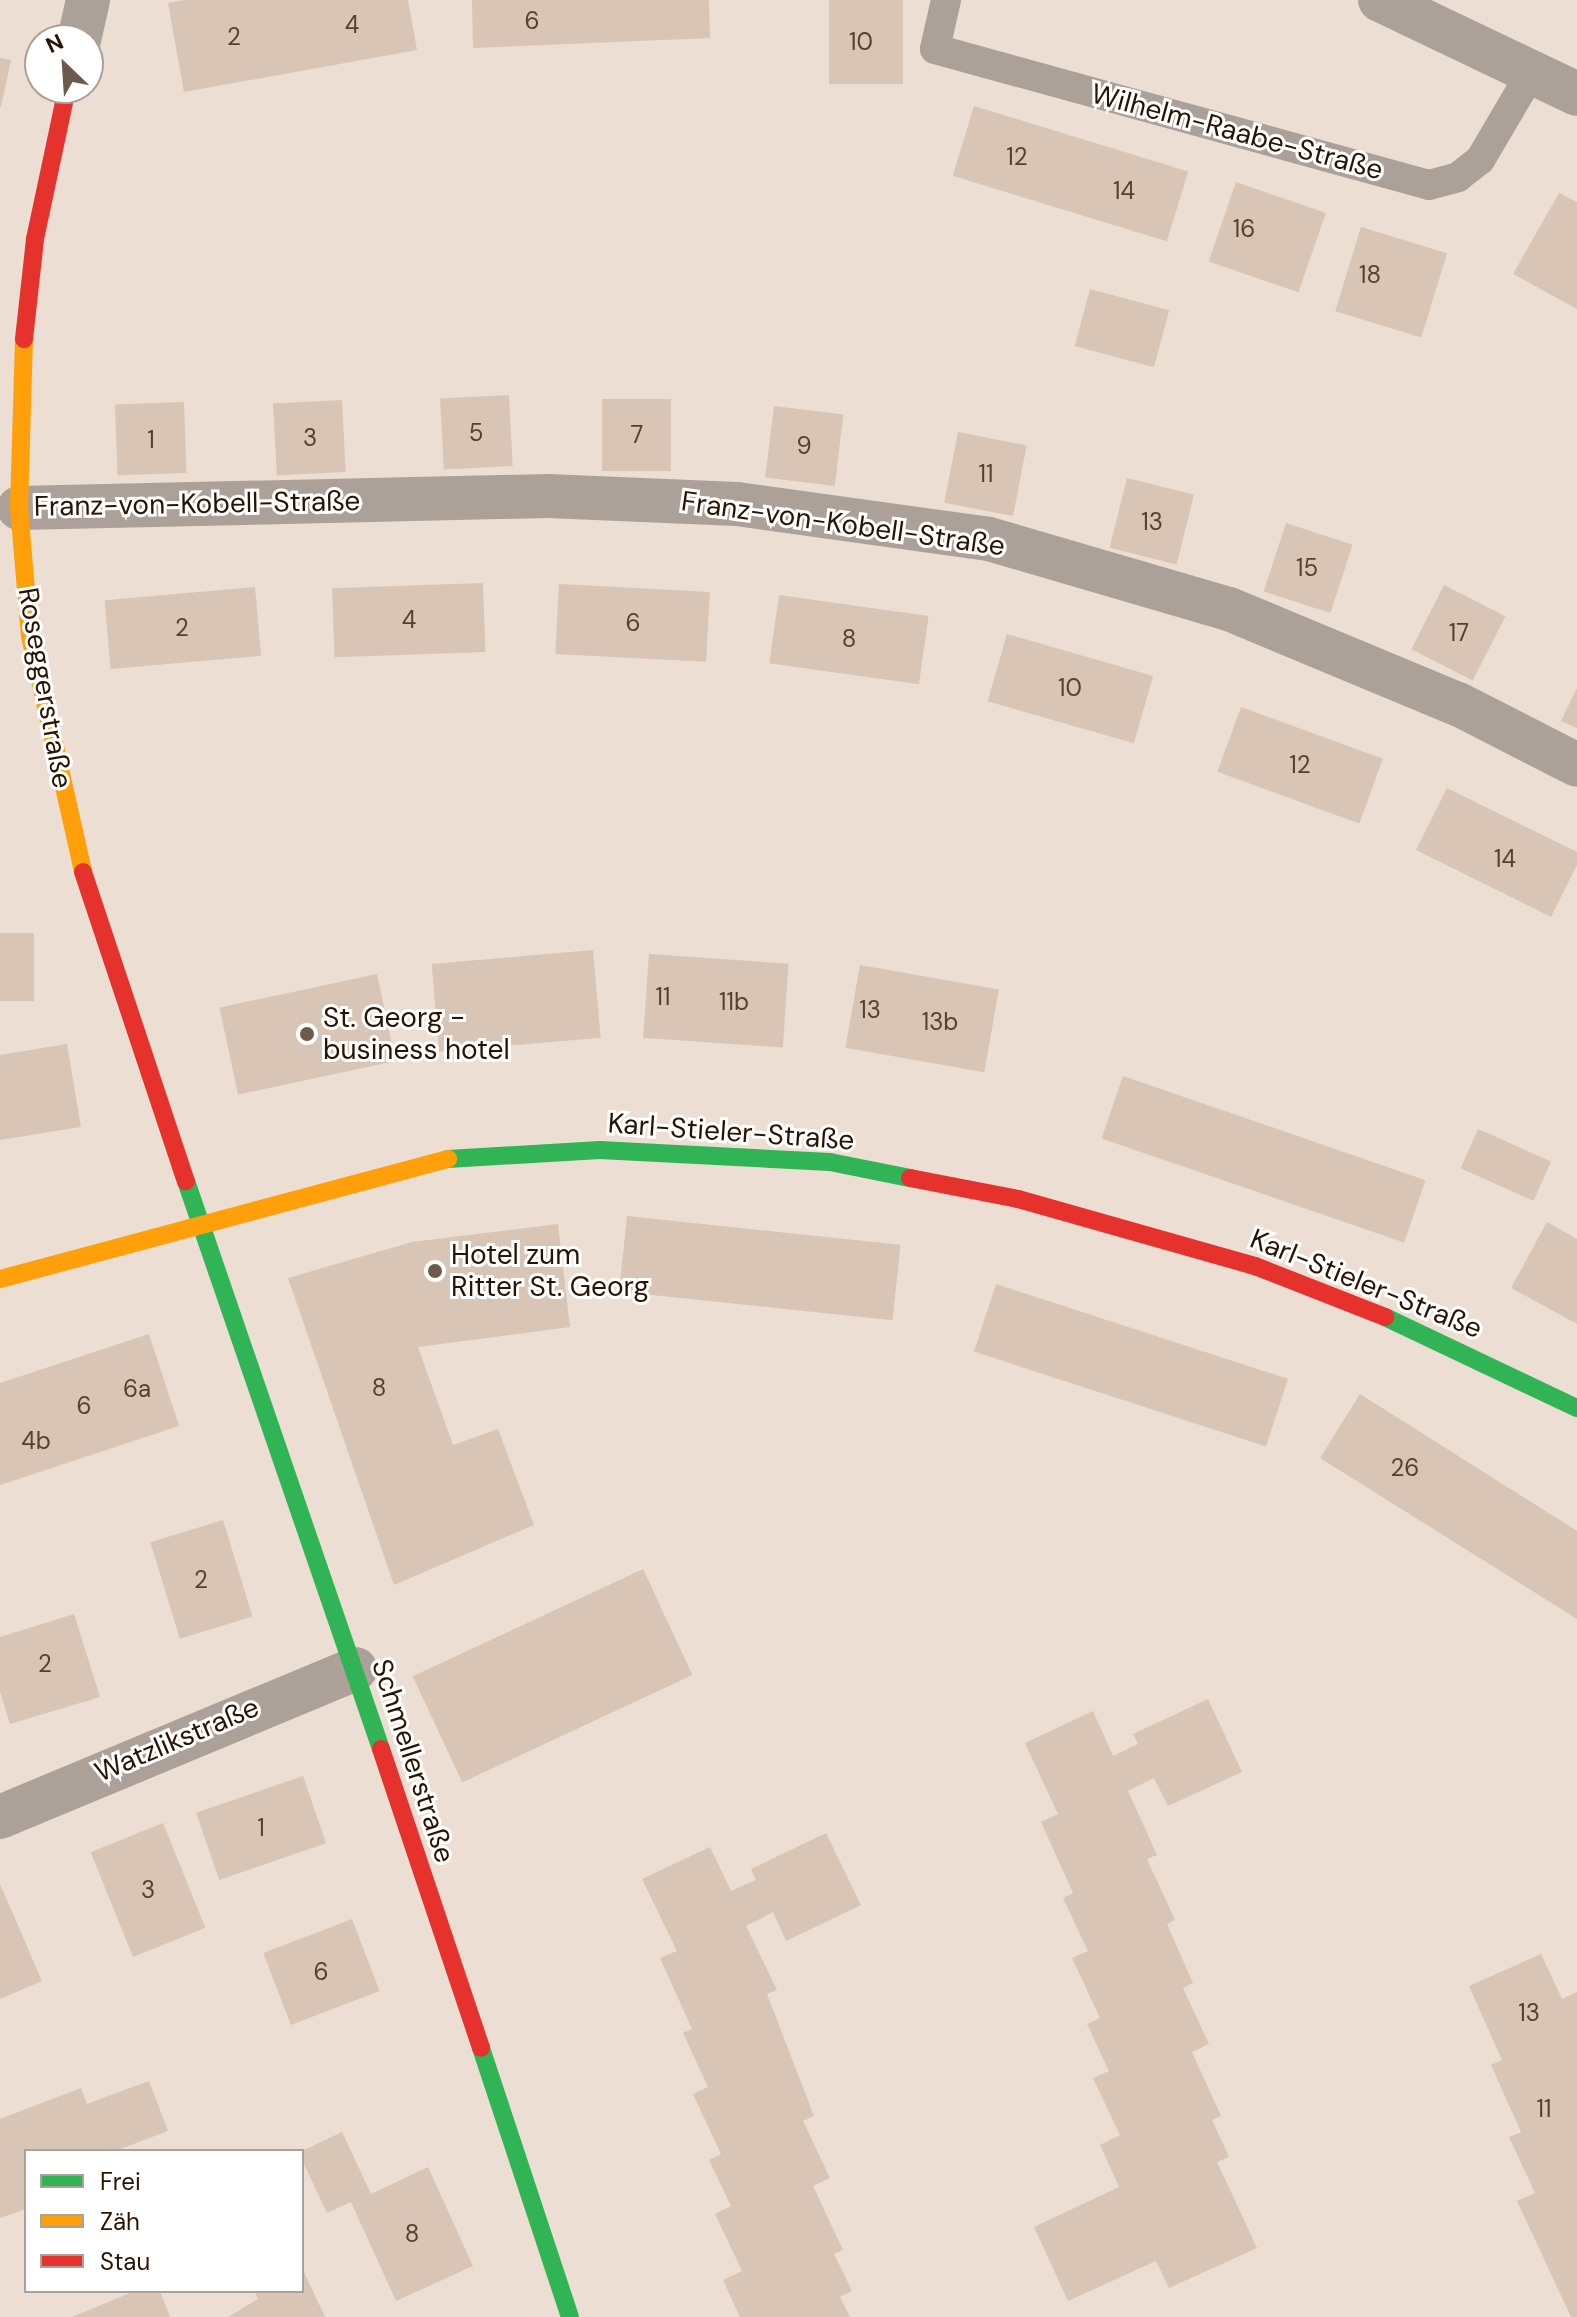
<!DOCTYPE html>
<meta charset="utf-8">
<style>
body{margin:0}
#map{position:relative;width:1577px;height:2317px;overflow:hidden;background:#ecded2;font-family:"DM Sans",sans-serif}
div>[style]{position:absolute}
.building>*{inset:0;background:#d8c5b5;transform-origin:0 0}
.lane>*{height:30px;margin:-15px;padding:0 15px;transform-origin:15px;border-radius:15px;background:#aba198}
.street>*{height:44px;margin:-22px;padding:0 22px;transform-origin:22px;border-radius:22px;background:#aba198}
.fast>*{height:18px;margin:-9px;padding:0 9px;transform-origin:9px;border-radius:9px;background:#30b455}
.slow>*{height:18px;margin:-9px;padding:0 9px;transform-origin:9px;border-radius:9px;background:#ff9f0a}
.jam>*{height:18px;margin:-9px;padding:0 9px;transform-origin:9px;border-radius:9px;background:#e5322d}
.dots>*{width:22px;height:22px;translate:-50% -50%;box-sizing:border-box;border:4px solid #fff;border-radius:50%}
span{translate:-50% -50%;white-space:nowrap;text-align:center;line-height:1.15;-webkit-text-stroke:6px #fff;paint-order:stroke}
.number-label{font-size:24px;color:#56402d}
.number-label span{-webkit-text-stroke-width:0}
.street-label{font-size:28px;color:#2a1300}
.poi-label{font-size:28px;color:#2a1300}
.left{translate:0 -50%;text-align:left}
.legend{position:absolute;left:24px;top:2149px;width:280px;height:144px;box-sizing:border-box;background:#fff;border:2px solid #aaa199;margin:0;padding:10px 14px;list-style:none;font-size:24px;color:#2a1300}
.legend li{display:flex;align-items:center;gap:16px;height:40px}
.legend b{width:40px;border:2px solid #aaa199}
.north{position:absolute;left:24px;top:24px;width:80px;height:80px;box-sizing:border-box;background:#fff;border:2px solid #aaa199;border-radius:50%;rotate:335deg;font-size:22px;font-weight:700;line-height:32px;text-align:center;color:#2a1300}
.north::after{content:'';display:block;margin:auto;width:28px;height:36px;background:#6e5a4a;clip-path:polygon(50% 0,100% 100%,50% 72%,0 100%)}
</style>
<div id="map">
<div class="building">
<div style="clip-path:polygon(185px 0,408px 0,417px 50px,184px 92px,168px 3px)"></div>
<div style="clip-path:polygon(472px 0,709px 0,710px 38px,473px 48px)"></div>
<div style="left:829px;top:0;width:74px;height:84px"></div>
<div style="clip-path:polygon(0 58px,11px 60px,1px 107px,0 107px)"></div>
<div style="left:974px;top:106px;width:224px;height:73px;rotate:17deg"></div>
<div style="left:1236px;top:182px;width:95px;height:84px;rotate:19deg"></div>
<div style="clip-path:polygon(1559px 193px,1577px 202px,1577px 309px,1513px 274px)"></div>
<div style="left:1361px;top:227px;width:90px;height:88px;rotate:17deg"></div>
<div style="left:1090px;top:289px;width:82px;height:59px;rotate:15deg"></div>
<div style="left:509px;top:395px;width:71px;height:69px;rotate:87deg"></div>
<div style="left:602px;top:399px;width:69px;height:72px"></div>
<div style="left:342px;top:400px;width:72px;height:69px;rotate:87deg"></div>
<div style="left:184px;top:402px;width:71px;height:69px;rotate:88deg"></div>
<div style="left:774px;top:406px;width:70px;height:72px;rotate:7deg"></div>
<div style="left:958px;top:432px;width:70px;height:72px;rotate:11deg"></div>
<div style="left:1127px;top:478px;width:69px;height:72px;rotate:14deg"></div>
<div style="left:1286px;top:523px;width:70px;height:72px;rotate:18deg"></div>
<div style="left:483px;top:583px;width:69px;height:151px;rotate:88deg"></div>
<div style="left:559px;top:584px;width:151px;height:70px;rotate:3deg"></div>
<div style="left:1444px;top:585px;width:69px;height:72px;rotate:27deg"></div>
<div style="left:255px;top:587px;width:69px;height:151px;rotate:85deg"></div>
<div style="left:779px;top:595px;width:151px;height:69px;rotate:8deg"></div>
<div style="left:1007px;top:634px;width:152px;height:70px;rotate:16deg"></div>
<div style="clip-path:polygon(1577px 688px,1577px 728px,1561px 721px)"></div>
<div style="left:1241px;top:707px;width:151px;height:69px;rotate:20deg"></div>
<div style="clip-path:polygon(1447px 788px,1577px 852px,1577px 865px,1551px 917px,1416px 850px)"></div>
<div style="left:0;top:933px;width:34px;height:68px"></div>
<div style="left:593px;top:950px;width:88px;height:162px;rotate:85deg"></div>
<div style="left:649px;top:954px;width:140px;height:84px;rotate:4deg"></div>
<div style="left:860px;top:965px;width:141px;height:84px;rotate:10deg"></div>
<div style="left:377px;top:974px;width:89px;height:161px;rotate:78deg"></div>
<div style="clip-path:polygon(67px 1044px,81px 1127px,0 1140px,0 1055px)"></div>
<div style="left:1123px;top:1076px;width:320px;height:66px;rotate:19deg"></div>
<div style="left:1478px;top:1129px;width:80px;height:43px;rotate:24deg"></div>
<div style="left:627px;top:1216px;width:275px;height:76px;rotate:6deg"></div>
<div style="clip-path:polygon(1547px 1222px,1577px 1239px,1577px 1324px,1511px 1288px)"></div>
<div style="clip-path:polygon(558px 1224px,570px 1327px,418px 1347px,453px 1445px,498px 1429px,534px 1525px,394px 1585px,288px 1278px,412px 1242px)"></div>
<div style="left:996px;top:1284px;width:307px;height:71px;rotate:18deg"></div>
<div style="clip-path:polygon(149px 1334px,179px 1426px,0 1485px,0 1383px)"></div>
<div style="clip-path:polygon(1360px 1394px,1577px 1531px,1577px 1619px,1320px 1458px)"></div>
<div style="left:223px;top:1520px;width:101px;height:76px;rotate:73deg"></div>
<div style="left:643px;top:1569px;width:117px;height:254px;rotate:65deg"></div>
<div style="clip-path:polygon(74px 1614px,100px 1697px,10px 1724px,0 1692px,0 1637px)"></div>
<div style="clip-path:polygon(1208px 1699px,1242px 1772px,1168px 1806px,1154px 1778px,1128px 1791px,1157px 1855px,1147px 1859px,1175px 1920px,1167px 1924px,1193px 1983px,1183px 1988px,1209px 2044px,1192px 2052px,1221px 2116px,1212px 2120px,1229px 2157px,1217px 2162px,1257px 2248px,1169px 2288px,1156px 2261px,1068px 2301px,1034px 2227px,1119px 2187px,1100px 2145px,1120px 2135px,1093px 2078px,1109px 2071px,1087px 2024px,1100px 2018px,1072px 1958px,1088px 1951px,1063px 1898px,1073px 1893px,1041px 1822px,1058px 1814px,1025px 1743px,1093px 1711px,1113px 1756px,1138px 1744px,1133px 1734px)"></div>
<div style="left:303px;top:1776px;width:71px;height:113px;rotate:71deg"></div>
<div style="left:163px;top:1823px;width:113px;height:78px;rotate:68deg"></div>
<div style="clip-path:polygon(826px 1833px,861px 1905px,786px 1941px,773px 1912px,746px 1926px,777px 1990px,767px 1994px,814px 2116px,803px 2121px,830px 2178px,813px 2186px,843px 2250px,834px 2254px,852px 2291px,840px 2297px,850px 2317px,740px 2317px,723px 2280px,742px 2271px,715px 2214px,731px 2206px,709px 2160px,721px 2154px,693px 2094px,708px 2087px,683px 2033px,692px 2029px,660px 1958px,677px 1951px,642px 1879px,710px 1847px,731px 1891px,756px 1880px,751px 1869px)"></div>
<div style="clip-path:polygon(0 1884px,42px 1981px,0 1999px)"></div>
<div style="left:352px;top:1919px;width:77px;height:95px;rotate:69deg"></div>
<div style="clip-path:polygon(1541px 1954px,1562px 1999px,1577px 1992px,1577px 2317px,1571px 2317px,1517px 2201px,1535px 2193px,1509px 2137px,1521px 2132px,1491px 2065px,1502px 2060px,1469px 1986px)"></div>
<div style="clip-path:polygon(149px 2081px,168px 2131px,115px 2151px,26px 2151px,26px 2209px,0 2218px,0 2119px,81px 2088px,87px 2104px)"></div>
<div style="clip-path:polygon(342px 2132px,371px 2194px,428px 2167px,473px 2266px,396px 2301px,351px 2202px,327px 2213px,302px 2160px,302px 2151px)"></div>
<div style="clip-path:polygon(302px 2268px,325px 2317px,228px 2317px,258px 2299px,254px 2291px,302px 2291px)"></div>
<div style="clip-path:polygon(135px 2291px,160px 2291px,170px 2317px,72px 2317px)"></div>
</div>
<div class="lane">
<div style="left:946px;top:0;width:50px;rotate:102.7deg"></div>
<div style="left:935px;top:49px;width:512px;rotate:15.39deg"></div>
<div style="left:1429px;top:185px;width:30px;rotate:-15deg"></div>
<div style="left:1458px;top:177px;width:28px;rotate:-38deg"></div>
<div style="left:1480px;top:160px;width:104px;rotate:-59.5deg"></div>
</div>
<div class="street">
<div style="left:1380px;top:0;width:218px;rotate:25.5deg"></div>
<div style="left:79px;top:40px;width:41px;rotate:-77.3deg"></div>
<div style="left:19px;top:508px;width:529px;rotate:-1.3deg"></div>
<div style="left:548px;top:496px;width:189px;rotate:2.4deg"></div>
<div style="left:737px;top:504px;width:254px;rotate:7.9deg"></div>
<div style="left:989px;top:539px;width:250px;rotate:16.3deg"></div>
<div style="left:1229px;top:609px;width:250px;rotate:22.6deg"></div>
<div style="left:1460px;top:705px;width:131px;rotate:27.1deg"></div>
<div style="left:0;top:1817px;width:385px;rotate:-22.6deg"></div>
</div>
<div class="fast">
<div style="left:448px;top:1159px;width:152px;rotate:-3.4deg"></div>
<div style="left:600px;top:1150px;width:230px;rotate:3deg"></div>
<div style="left:830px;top:1162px;width:82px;rotate:11.3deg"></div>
<div style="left:186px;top:1181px;width:601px;rotate:71.05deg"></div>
<div style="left:1385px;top:1317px;width:212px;rotate:25.4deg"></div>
<div style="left:481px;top:2048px;width:283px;rotate:71.7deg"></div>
</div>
<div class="slow">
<div style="left:24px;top:339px;width:169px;rotate:91.7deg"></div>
<div style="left:19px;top:508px;width:128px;rotate:85.1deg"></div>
<div style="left:30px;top:636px;width:242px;rotate:77.3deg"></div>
<div style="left:0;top:1279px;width:464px;rotate:-15deg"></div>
</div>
<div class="jam">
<div style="left:24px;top:339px;width:101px;rotate:-83.7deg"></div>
<div style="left:35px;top:239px;width:154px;rotate:-78deg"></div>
<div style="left:83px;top:872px;width:326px;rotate:71.6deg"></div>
<div style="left:910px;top:1178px;width:110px;rotate:11deg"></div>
<div style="left:1018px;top:1199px;width:246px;rotate:15.8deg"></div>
<div style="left:1255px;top:1266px;width:140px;rotate:21.4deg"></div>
<div style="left:381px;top:1749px;width:315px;rotate:71.5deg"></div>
</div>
<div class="dots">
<div style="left:307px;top:1034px;background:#6e5a4a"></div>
<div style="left:435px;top:1271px;background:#6e5a4a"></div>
</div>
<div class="number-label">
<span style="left:532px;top:21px">6</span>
<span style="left:352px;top:25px">4</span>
<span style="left:234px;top:37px">2</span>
<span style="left:861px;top:42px">10</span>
<span style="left:1017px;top:157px">12</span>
<span style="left:1124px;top:191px">14</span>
<span style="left:1244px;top:229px">16</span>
<span style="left:1370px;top:275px">18</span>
<span style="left:476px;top:433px">5</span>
<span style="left:637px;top:435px">7</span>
<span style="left:310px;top:438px">3</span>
<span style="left:151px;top:440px">1</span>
<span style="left:804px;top:446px">9</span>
<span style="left:986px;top:474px">11</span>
<span style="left:1152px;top:522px">13</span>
<span style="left:1307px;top:568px">15</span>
<span style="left:409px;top:620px">4</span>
<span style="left:633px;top:623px">6</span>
<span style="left:182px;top:628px">2</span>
<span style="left:1459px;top:633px">17</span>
<span style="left:849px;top:639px">8</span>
<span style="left:1070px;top:688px">10</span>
<span style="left:1300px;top:765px">12</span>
<span style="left:1505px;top:859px">14</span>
<span style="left:663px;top:997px">11</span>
<span style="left:734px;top:1002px">11b</span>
<span style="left:870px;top:1010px">13</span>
<span style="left:940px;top:1022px">13b</span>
<span style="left:379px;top:1388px">8</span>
<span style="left:137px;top:1389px">6a</span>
<span style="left:84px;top:1406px">6</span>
<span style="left:36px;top:1441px">4b</span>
<span style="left:1405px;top:1468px">26</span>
<span style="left:201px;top:1580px">2</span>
<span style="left:45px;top:1664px">2</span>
<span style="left:261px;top:1828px">1</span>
<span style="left:148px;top:1890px">3</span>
<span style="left:321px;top:1972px">6</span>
<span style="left:1529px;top:2013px">13</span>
<span style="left:1544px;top:2109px">11</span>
<span style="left:412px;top:2234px">8</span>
</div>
<div class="street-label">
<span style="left:1237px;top:132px;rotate:15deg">Wilhelm-Raabe-Straße</span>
<span style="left:197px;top:504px;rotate:-1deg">Franz-von-Kobell-Straße</span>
<span style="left:843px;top:524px;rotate:8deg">Franz-von-Kobell-Straße</span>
<span style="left:45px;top:688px;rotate:80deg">Roseggerstraße</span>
<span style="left:731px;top:1132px;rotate:4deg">Karl-Stieler-Straße</span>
<span style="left:1366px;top:1284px;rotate:22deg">Karl-Stieler-Straße</span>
<span style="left:177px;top:1740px;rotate:-23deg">Watzlikstraße</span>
<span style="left:413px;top:1761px;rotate:72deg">Schmellerstraße</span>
</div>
<div class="poi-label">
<span class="left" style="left:323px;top:1034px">St. Georg -<br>business hotel</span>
<span class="left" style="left:451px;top:1271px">Hotel zum<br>Ritter St. Georg</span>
</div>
<ul class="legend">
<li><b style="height:10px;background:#30b455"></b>Frei</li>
<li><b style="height:10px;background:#ff9f0a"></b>Zäh</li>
<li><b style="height:10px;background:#e5322d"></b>Stau</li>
</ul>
<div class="north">N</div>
</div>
